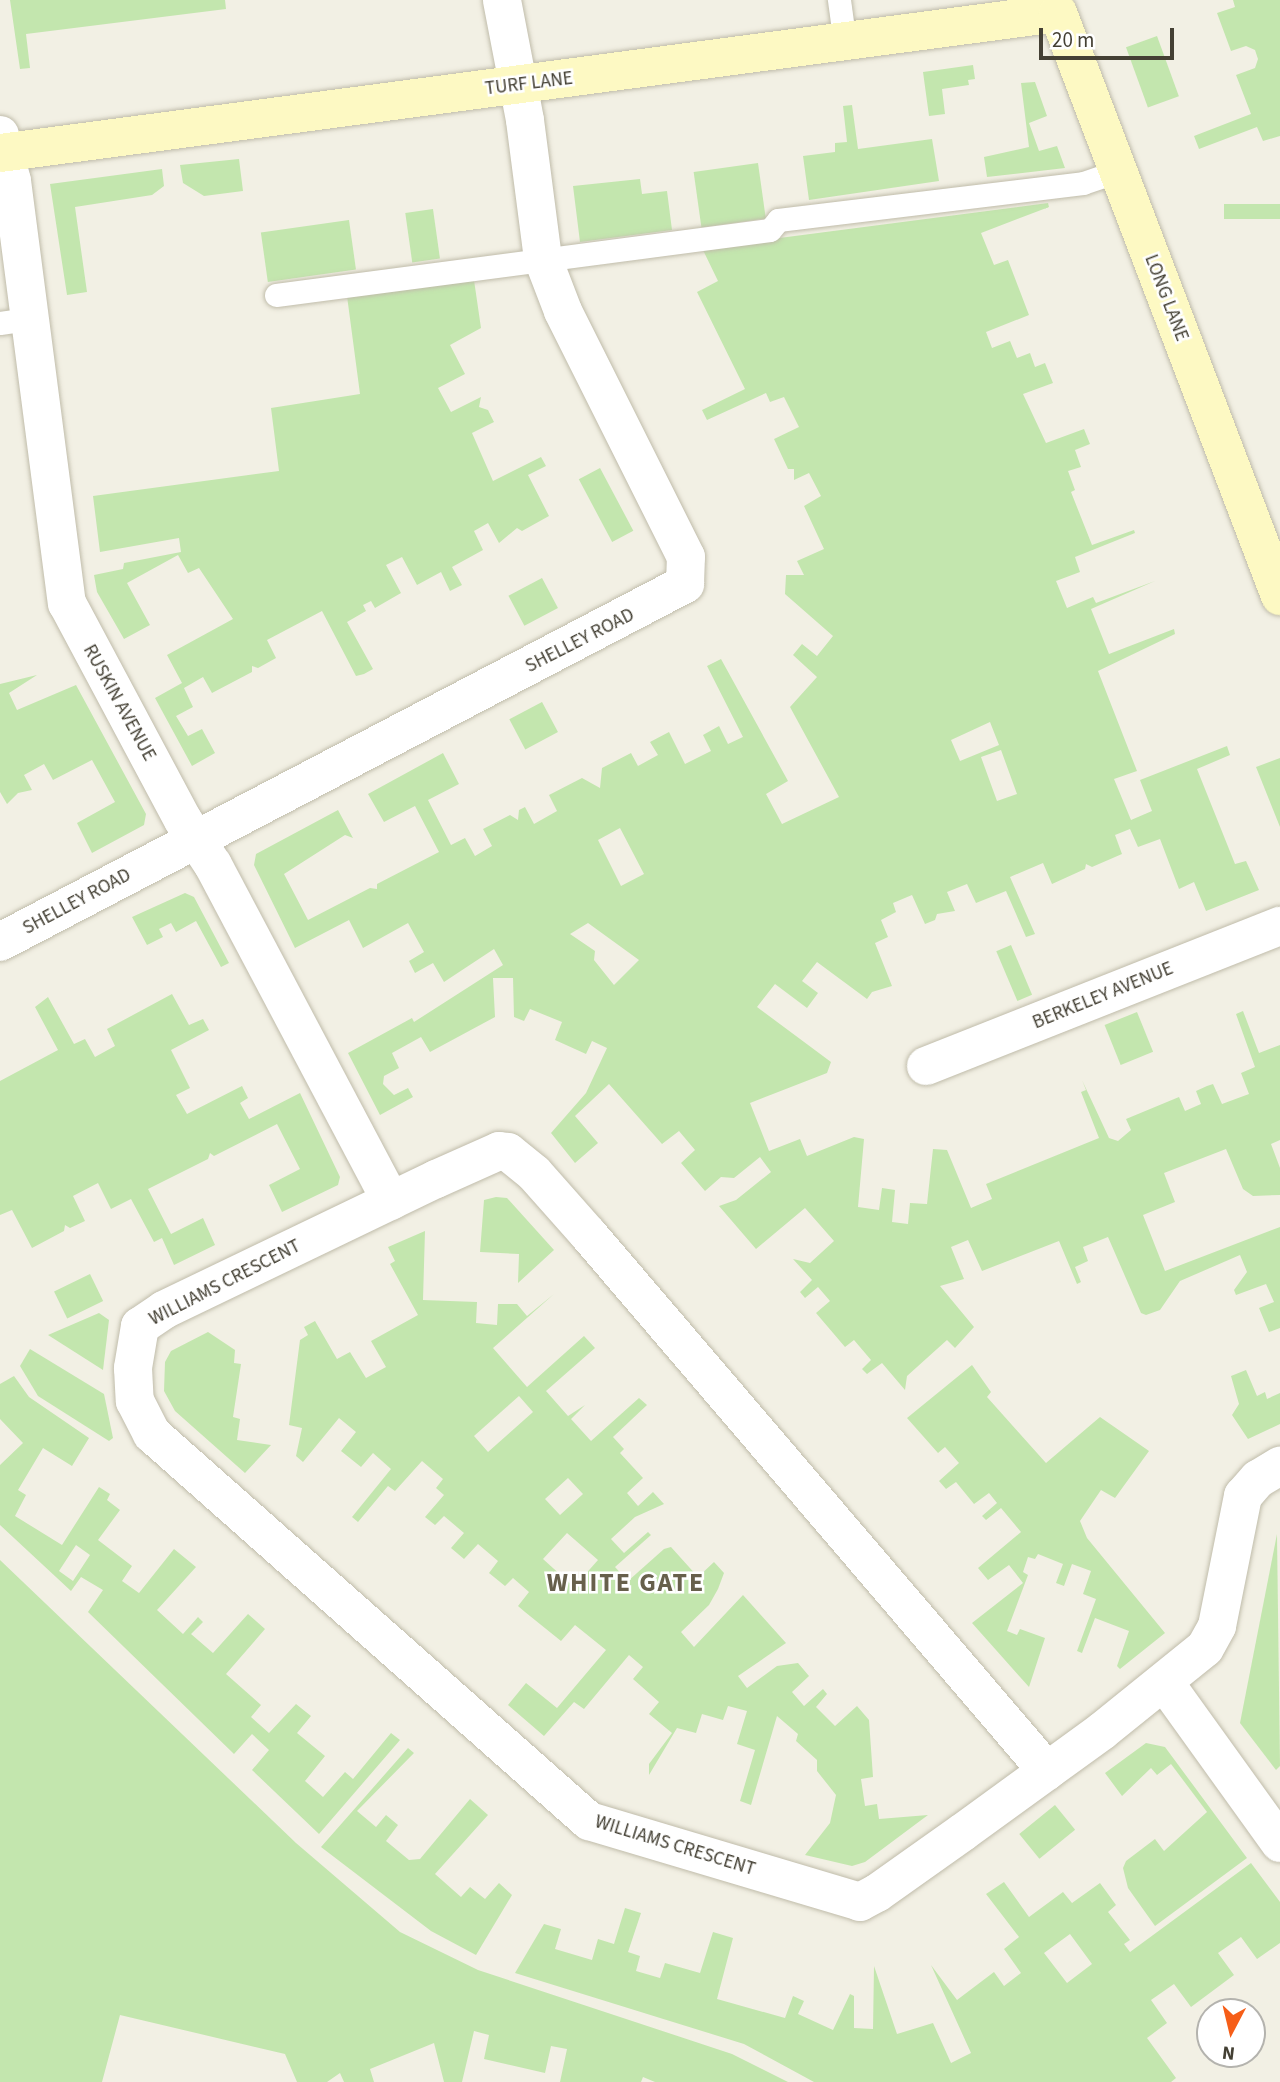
<!DOCTYPE html>
<style>
body{margin:0}
#map{position:relative;width:1280px;height:2082px;overflow:hidden;background:#f2f0e4;font-family:"Source Sans 3",sans-serif}
div>[style]{position:absolute}
.green>*{inset:0;background:#c3e6ae;transform-origin:0 0}
.roads{filter:drop-shadow(0 0 2px #c0bcaa) drop-shadow(0 0 2px #c0bcaa)}
.lane>*{height:23px;margin:-11.5px;padding:0 11.5px;transform-origin:11.5px;border-radius:11.5px;background:#fff}
.street>*{height:38px;margin:-19px;padding:0 19px;transform-origin:19px;border-radius:19px;background:#fff}
.secondary>*{height:38px;margin:-19px;padding:0 19px;transform-origin:19px;border-radius:19px;background:#fdf9c3}
span{translate:-50% -50%;white-space:nowrap;text-align:center;line-height:1.15;-webkit-text-stroke:5px #fff;paint-order:stroke}
.street-label{font-size:19px;color:#444034}
.district-label{font-size:26px;color:#67604c;font-weight:700;letter-spacing:2px}
.north{position:absolute;left:1196px;top:1998px;width:70px;height:70px;box-sizing:border-box;background:#fff;border:2px solid #b4b3ae;border-radius:50%;rotate:187deg;font-size:19px;font-weight:700;line-height:28px;text-align:center;color:#444034}
.north::after{content:'';display:block;margin:auto;width:24px;height:32px;background:#f65e18;clip-path:polygon(50% 0,100% 100%,50% 72%,0 100%)}
.scale{position:absolute;left:1039px;top:28px;width:135px;height:32px;box-sizing:border-box;border:4px solid #444034;border-top:0;padding-left:9px;font-size:21px;line-height:24px;white-space:nowrap;color:#444034;-webkit-text-stroke:5px #fff;paint-order:stroke}
</style>
<div id="map">
<div class="green">
<div style="clip-path:polygon(10px 0,225px 0,226px 9px,26px 34px,30px 68px,20px 69px)"></div>
<div style="clip-path:polygon(1233px 0,1280px 0,1280px 136px,1263px 141px,1257px 127px,1199px 149px,1194px 136px,1251px 114px,1236px 75px,1255px 68px,1258px 59px,1255px 50px,1246px 46px,1231px 51px,1217px 13px,1235px 7px)"></div>
<div style="left:1157px;top:36px;width:64px;height:33px;rotate:70deg"></div>
<div style="clip-path:polygon(973px 65px,975px 79px,968px 80px,969px 85px,942px 89px,945px 114px,929px 116px,923px 72px)"></div>
<div style="clip-path:polygon(1035px 82px,1047px 116px,1029px 123px,1039px 151px,1057px 146px,1065px 168px,987px 177px,984px 157px,1029px 147px,1021px 83px)"></div>
<div style="clip-path:polygon(852px 105px,858px 149px,932px 139px,939px 181px,809px 200px,803px 156px,835px 152px,835px 143px,847px 142px,843px 106px)"></div>
<div style="clip-path:polygon(239px 159px,243px 191px,204px 196px,183px 183px,180px 165px)"></div>
<div style="left:758px;top:163px;width:56px;height:65px;rotate:82deg"></div>
<div style="clip-path:polygon(162px 169px,164px 186px,152px 195px,75px 207px,87px 292px,67px 295px,50px 184px)"></div>
<div style="clip-path:polygon(640px 179px,642px 194px,667px 191px,672px 230px,580px 242px,573px 186px)"></div>
<div style="clip-path:polygon(evenodd,1048px 203px,1049px 207px,981px 233px,994px 265px,1008px 260px,1029px 315px,986px 332px,992px 348px,1010px 341px,1017px 358px,1030px 353px,1035px 367px,1045px 363px,1053px 383px,1023px 394px,1046px 443px,1084px 429px,1090px 444px,1075px 450px,1081px 467px,1068px 471px,1075px 490px,1071px 492px,1092px 545px,1134px 530px,1135px 533px,1075px 557px,1080px 572px,1056px 581px,1067px 608px,1093px 597px,1096px 603px,1155px 581px,1091px 609px,1109px 654px,1174px 629px,1175px 634px,1098px 671px,1137px 771px,1114px 779px,1131px 820px,1152px 811px,1140px 780px,1227px 746px,1230px 755px,1197px 769px,1235px 864px,1246px 861px,1259px 890px,1206px 911px,1194px 882px,1179px 889px,1160px 839px,1138px 847px,1130px 829px,1115px 835px,1122px 854px,1092px 867px,1086px 864px,1085px 869px,1052px 884px,1043px 863px,1010px 877px,1035px 934px,1026px 937px,1006px 891px,976px 903px,967px 884px,947px 892px,955px 911px,937px 914px,935px 920px,925px 924px,912px 895px,893px 903px,896px 912px,881px 920px,888px 937px,875px 943px,892px 986px,872px 992px,867px 999px,817px 962px,802px 981px,818px 993px,807px 1008px,775px 984px,757px 1007px,831px 1062px,827px 1073px,750px 1103px,769px 1151px,800px 1139px,807px 1156px,854px 1137px,864px 1139px,858px 1207px,879px 1210px,882px 1188px,895px 1190px,892px 1222px,908px 1224px,910px 1203px,927px 1204px,933px 1149px,947px 1150px,971px 1208px,992px 1199px,986px 1184px,1099px 1138px,1081px 1092px,1086px 1090px,1082px 1080px,1109px 1138px,1118px 1141px,1131px 1130px,1126px 1119px,1179px 1097px,1185px 1111px,1201px 1104px,1196px 1091px,1207px 1086px,1213px 1084px,1222px 1104px,1249px 1094px,1241px 1073px,1255px 1067px,1236px 1014px,1243px 1011px,1259px 1053px,1280px 1045px,1280px 1140px,1271px 1144px,1280px 1168px,1280px 1195px,1253px 1196px,1243px 1189px,1226px 1149px,1164px 1173px,1175px 1202px,1143px 1215px,1165px 1271px,1280px 1227px,1280px 1328px,1269px 1332px,1259px 1308px,1274px 1302px,1266px 1284px,1236px 1295px,1234px 1290px,1247px 1272px,1240px 1255px,1180px 1281px,1160px 1310px,1146px 1315px,1141px 1313px,1108px 1237px,1083px 1247px,1088px 1261px,1075px 1267px,1081px 1282px,1077px 1284px,1059px 1241px,982px 1271px,968px 1240px,951px 1247px,964px 1279px,940px 1286px,974px 1327px,955px 1348px,947px 1340px,907px 1376px,905px 1390px,882px 1363px,867px 1374px,862px 1369px,871px 1360px,854px 1340px,845px 1347px,816px 1313px,830px 1301px,818px 1287px,805px 1298px,800px 1292px,812px 1280px,793px 1259px,810px 1263px,834px 1241px,805px 1208px,756px 1249px,719px 1206px,736px 1200px,771px 1172px,760px 1157px,734px 1178px,721px 1177px,705px 1191px,681px 1163px,695px 1150px,679px 1131px,662px 1144px,609px 1084px,575px 1116px,598px 1143px,575px 1163px,551px 1133px,586px 1093px,607px 1048px,592px 1041px,586px 1054px,555px 1040px,562px 1022px,530px 1009px,524px 1021px,514px 1017px,513px 978px,493px 978px,495px 1017px,430px 1052px,421px 1037px,392px 1053px,399px 1068px,384px 1076px,383px 1084px,394px 1095px,408px 1088px,413px 1097px,380px 1115px,348px 1053px,412px 1018px,414px 1022px,503px 965px,494px 949px,444px 982px,433px 963px,415px 973px,409px 961px,424px 952px,408px 923px,363px 948px,349px 920px,295px 948px,254px 865px,256px 854px,338px 810px,353px 838px,345px 835px,284px 874px,308px 920px,370px 888px,377px 889px,377px 884px,439px 852px,415px 806px,384px 822px,368px 794px,443px 753px,459px 784px,428px 800px,451px 845px,465px 838px,475px 856px,492px 846px,483px 829px,510px 815px,518px 820px,519px 810px,525px 807px,534px 824px,557px 811px,549px 795px,582px 778px,600px 788px,602px 768px,631px 753px,638px 766px,658px 755px,650px 742px,669px 732px,685px 764px,711px 751px,703px 735px,719px 726px,728px 744px,743px 737px,707px 666px,721px 659px,788px 781px,766px 794px,782px 824px,839px 797px,790px 707px,817px 677px,793px 655px,802px 644px,817px 656px,833px 636px,785px 594px,786px 575px,804px 575px,797px 561px,824px 549px,804px 506px,821px 496px,809px 473px,794px 480px,794px 469px,788px 469px,774px 439px,799px 427px,784px 397px,770px 402px,766px 393px,707px 420px,702px 410px,745px 389px,697px 292px,718px 281px,702px 248px,1048px 203px,990px 722px,999px 745px,960px 761px,951px 740px,990px 722px,1048px 203px,1001px 750px,1017px 794px,997px 801px,981px 757px,1001px 750px,1048px 203px,620px 828px,644px 874px,621px 886px,598px 840px,620px 828px,1048px 203px,588px 923px,639px 960px,614px 985px,594px 960px,595px 951px,570px 934px,588px 923px)"></div>
<div style="left:1280px;top:204px;width:15px;height:56px;rotate:90deg"></div>
<div style="left:433px;top:209px;width:50px;height:28px;rotate:82deg"></div>
<div style="left:349px;top:220px;width:50px;height:89px;rotate:82deg"></div>
<div style="clip-path:polygon(474px 280px,481px 328px,450px 345px,465px 374px,438px 388px,451px 412px,481px 397px,479px 407px,488px 410px,494px 422px,472px 433px,493px 481px,541px 457px,546px 466px,528px 475px,549px 516px,522px 531px,517px 528px,499px 543px,488px 523px,474px 531px,483px 550px,452px 567px,462px 585px,450px 591px,441px 572px,417px 585px,402px 557px,386px 565px,401px 593px,375px 608px,371px 601px,363px 605px,366px 611px,347px 622px,373px 669px,364px 674px,356px 676px,322px 611px,267px 640px,276px 658px,258px 668px,252px 666px,252px 672px,212px 693px,203px 677px,184px 688px,193px 707px,176px 716px,188px 736px,202px 729px,215px 753px,192px 766px,155px 698px,182px 683px,167px 655px,233px 619px,199px 568px,188px 573px,178px 555px,127px 583px,150px 625px,124px 639px,97px 592px,94px 575px,123px 569px,124px 563px,181px 552px,179px 538px,100px 552px,93px 496px,279px 471px,271px 408px,360px 394px,347px 296px)"></div>
<div style="left:600px;top:468px;width:71px;height:24px;rotate:62deg"></div>
<div style="left:542px;top:578px;width:34px;height:38px;rotate:62deg"></div>
<div style="clip-path:polygon(37px 675px,9px 693px,17px 710px,76px 685px,146px 814px,144px 825px,92px 853px,77px 823px,115px 802px,92px 760px,53px 780px,44px 764px,24px 775px,32px 790px,18px 793px,7px 804px,0 792px,0 684px)"></div>
<div style="left:542px;top:702px;width:34px;height:37px;rotate:62deg"></div>
<div style="clip-path:polygon(1280px 758px,1280px 827px,1256px 767px)"></div>
<div style="clip-path:polygon(185px 893px,194px 897px,229px 963px,221px 967px,196px 921px,176px 932px,171px 923px,159px 929px,163px 937px,147px 945px,132px 917px)"></div>
<div style="left:1011px;top:945px;width:54px;height:16px;rotate:67deg"></div>
<div style="clip-path:polygon(172px 994px,189px 1025px,203px 1019px,209px 1030px,171px 1050px,190px 1088px,176px 1095px,187px 1114px,242px 1086px,248px 1098px,240px 1103px,249px 1119px,300px 1093px,340px 1177px,338px 1185px,282px 1212px,269px 1185px,300px 1169px,277px 1124px,214px 1156px,210px 1153px,208px 1159px,148px 1189px,171px 1234px,203px 1218px,215px 1245px,174px 1265px,162px 1238px,154px 1242px,131px 1199px,111px 1209px,98px 1183px,73px 1196px,85px 1221px,70px 1228px,65px 1225px,64px 1231px,32px 1248px,12px 1210px,0 1215px,0 1081px,58px 1050px,35px 1007px,48px 997px,74px 1044px,85px 1039px,95px 1057px,115px 1046px,107px 1029px)"></div>
<div style="left:1137px;top:1012px;width:43px;height:35px;rotate:68deg"></div>
<div style="clip-path:polygon(496px 1197px,507px 1198px,554px 1250px,518px 1283px,519px 1254px,480px 1252px,484px 1200px)"></div>
<div style="clip-path:polygon(evenodd,425px 1231px,423px 1300px,477px 1302px,476px 1323px,497px 1325px,498px 1304px,517px 1304px,527px 1316px,554px 1294px,493px 1348px,527px 1387px,584px 1336px,595px 1348px,546px 1391px,568px 1416px,585px 1405px,571px 1419px,591px 1441px,639px 1398px,647px 1405px,613px 1437px,624px 1449px,620px 1453px,643px 1478px,627px 1493px,638px 1506px,653px 1492px,664px 1504px,635px 1517px,611px 1539px,624px 1553px,648px 1532px,651px 1535px,615px 1567px,628px 1581px,664px 1549px,671px 1547px,698px 1577px,714px 1562px,724px 1573px,718px 1589px,709px 1605px,681px 1632px,694px 1647px,743px 1595px,786px 1643px,738px 1676px,747px 1688px,777px 1666px,798px 1663px,809px 1676px,792px 1692px,804px 1706px,823px 1689px,827px 1694px,816px 1707px,835px 1726px,857px 1706px,869px 1720px,873px 1777px,861px 1779px,865px 1806px,877px 1804px,879px 1819px,928px 1815px,865px 1862px,852px 1866px,805px 1855px,830px 1823px,836px 1795px,817px 1771px,817px 1760px,796px 1741px,798px 1734px,777px 1716px,751px 1805px,740px 1801px,755px 1750px,737px 1744px,747px 1711px,728px 1706px,723px 1720px,702px 1714px,696px 1733px,677px 1728px,649px 1775px,649px 1764px,672px 1733px,649px 1714px,659px 1702px,633px 1679px,643px 1667px,629px 1655px,584px 1709px,574px 1702px,544px 1736px,508px 1705px,526px 1683px,557px 1708px,606px 1650px,575px 1625px,561px 1641px,525px 1612px,518px 1606px,529px 1592px,513px 1578px,505px 1586px,489px 1573px,498px 1561px,478px 1544px,464px 1559px,451px 1548px,464px 1533px,444px 1516px,435px 1525px,425px 1517px,444px 1495px,436px 1488px,443px 1479px,422px 1461px,395px 1491px,388px 1486px,358px 1522px,352px 1517px,391px 1469px,373px 1453px,361px 1467px,341px 1451px,356px 1432px,339px 1418px,303px 1462px,296px 1456px,302px 1428px,289px 1425px,300px 1340px,308px 1335px,304px 1327px,315px 1321px,337px 1359px,350px 1352px,366px 1378px,386px 1367px,371px 1341px,418px 1315px,390px 1264px,395px 1261px,388px 1247px,425px 1231px,519px 1396px,533px 1412px,488px 1452px,474px 1436px,519px 1396px,425px 1231px,568px 1478px,583px 1494px,560px 1515px,545px 1499px,568px 1478px,425px 1231px,567px 1533px,598px 1560px,574px 1587px,543px 1559px,567px 1533px)"></div>
<div style="left:90px;top:1274px;width:30px;height:40px;rotate:64deg"></div>
<div style="clip-path:polygon(99px 1313px,109px 1320px,103px 1370px,48px 1335px)"></div>
<div style="clip-path:polygon(208px 1332px,235px 1350px,234px 1363px,241px 1364px,233px 1417px,240px 1419px,237px 1440px,271px 1445px,245px 1473px,175px 1411px,164px 1391px,165px 1362px,171px 1351px)"></div>
<div style="clip-path:polygon(30px 1349px,104px 1394px,113px 1438px,109px 1441px,38px 1396px,20px 1366px)"></div>
<div style="clip-path:polygon(972px 1365px,991px 1392px,987px 1397px,1046px 1463px,1100px 1417px,1149px 1451px,1115px 1498px,1101px 1490px,1080px 1521px,1087px 1538px,1165px 1633px,1120px 1669px,1117px 1666px,1129px 1631px,1095px 1618px,1082px 1653px,1077px 1651px,1096px 1599px,1083px 1594px,1091px 1571px,1072px 1564px,1064px 1586px,1056px 1583px,1063px 1564px,1038px 1554px,1035px 1559px,1028px 1557px,1023px 1572px,1028px 1575px,1007px 1631px,1017px 1635px,1020px 1629px,1045px 1638px,1029px 1687px,972px 1623px,1023px 1583px,1009px 1565px,988px 1580px,978px 1568px,1021px 1532px,1001px 1508px,986px 1520px,982px 1516px,997px 1503px,989px 1493px,974px 1504px,956px 1482px,946px 1489px,939px 1481px,959px 1463px,945px 1447px,938px 1453px,907px 1418px)"></div>
<div style="clip-path:polygon(1246px 1370px,1257px 1396px,1265px 1392px,1267px 1399px,1280px 1393px,1280px 1424px,1248px 1439px,1232px 1415px,1239px 1404px,1231px 1376px)"></div>
<div style="clip-path:polygon(evenodd,14px 1376px,29px 1397px,89px 1438px,72px 1466px,43px 1448px,18px 1490px,26px 1495px,15px 1516px,62px 1545px,99px 1487px,110px 1494px,107px 1500px,120px 1510px,98px 1540px,132px 1566px,122px 1581px,139px 1593px,174px 1549px,196px 1567px,157px 1610px,183px 1634px,198px 1617px,203px 1622px,191px 1634px,213px 1653px,248px 1614px,265px 1629px,226px 1674px,261px 1705px,251px 1717px,269px 1733px,296px 1704px,311px 1716px,297px 1733px,325px 1756px,305px 1781px,323px 1797px,345px 1772px,353px 1779px,391px 1733px,400px 1740px,319px 1834px,252px 1770px,269px 1750px,252px 1734px,234px 1754px,88px 1612px,103px 1590px,81px 1577px,71px 1591px,0 1525px,0 1465px,23px 1443px,0 1419px,0 1384px,14px 1376px,76px 1545px,90px 1555px,73px 1581px,59px 1571px,76px 1545px)"></div>
<div style="clip-path:polygon(1277px 1534px,1280px 1766px,1276px 1770px,1240px 1723px)"></div>
<div style="clip-path:polygon(0 1560px,296px 1843px,400px 1932px,478px 1970px,732px 2054px,788px 2082px,655px 2082px,643px 2077px,641px 2082px,560px 2082px,567px 2049px,551px 2046px,545px 2073px,484px 2059px,489px 2035px,474px 2031px,462px 2082px,444px 2082px,434px 2043px,370px 2069px,374px 2082px,344px 2082px,340px 2073px,327px 2082px,297px 2082px,285px 2054px,120px 2015px,102px 2082px,0 2082px)"></div>
<div style="clip-path:polygon(1146px 1743px,1165px 1747px,1247px 1858px,1155px 1926px,1128px 1888px,1123px 1868px,1126px 1861px,1155px 1839px,1164px 1851px,1207px 1812px,1171px 1764px,1157px 1775px,1151px 1768px,1122px 1796px,1105px 1773px)"></div>
<div style="clip-path:polygon(408px 1748px,414px 1753px,357px 1811px,376px 1827px,386px 1815px,398px 1825px,386px 1841px,409px 1860px,420px 1859px,470px 1799px,488px 1815px,435px 1874px,461px 1897px,470px 1887px,485px 1899px,499px 1883px,512px 1895px,476px 1955px,431px 1931px,321px 1847px)"></div>
<div style="left:1055px;top:1805px;width:32px;height:46px;rotate:51deg"></div>
<div style="clip-path:polygon(evenodd,1251px 1863px,1280px 1902px,1280px 1943px,1257px 1959px,1241px 1937px,1218px 1953px,1234px 1975px,1191px 2007px,1174px 1984px,1151px 2000px,1167px 2023px,1147px 2038px,1176px 2078px,1171px 2082px,814px 2082px,744px 2044px,515px 1973px,544px 1924px,561px 1929px,555px 1949px,592px 1960px,598px 1939px,614px 1944px,625px 1908px,641px 1913px,628px 1952px,640px 1956px,636px 1971px,660px 1978px,665px 1963px,700px 1973px,713px 1932px,733px 1938px,717px 1999px,785px 2018px,793px 1996px,804px 2001px,798px 2014px,833px 2030px,850px 1994px,854px 1996px,854px 2028px,873px 2029px,874px 1966px,897px 2034px,933px 2023px,951px 2063px,971px 2053px,931px 1965px,957px 2000px,994px 1972px,1004px 1986px,1021px 1973px,1004px 1949px,1019px 1937px,986px 1894px,1004px 1882px,1029px 1917px,1063px 1892px,1072px 1903px,1100px 1883px,1116px 1905px,1108px 1912px,1130px 1940px,1124px 1944px,1130px 1952px,1251px 1863px,1070px 1934px,1092px 1964px,1067px 1983px,1044px 1953px,1070px 1934px)"></div>
</div>
<div class="roads">
<div class="lane">
<div style="left:839px;top:0;width:44px;rotate:82.2deg"></div>
<div style="left:276px;top:295px;width:498px;rotate:-7.5deg"></div>
<div style="left:770px;top:230px;width:13px;rotate:-51deg"></div>
<div style="left:778px;top:220px;width:307px;rotate:-6.9deg"></div>
<div style="left:1083px;top:183px;width:36px;rotate:-19deg"></div>
<div style="left:0;top:323px;width:29px;rotate:-8deg"></div>
</div>
<div class="street">
<div style="left:0;top:135px;width:48px;rotate:75.4deg"></div>
<div style="left:12px;top:181px;width:426px;rotate:82.6deg"></div>
<div style="left:67px;top:603px;width:246px;rotate:61.9deg"></div>
<div style="left:183px;top:820px;width:54px;rotate:56.3deg"></div>
<div style="left:213px;top:865px;width:380px;rotate:62.1deg"></div>
<div style="left:0;top:942px;width:773px;rotate:-27.59deg"></div>
<div style="left:685px;top:584px;width:27px;rotate:-88deg"></div>
<div style="left:686px;top:557px;width:275px;rotate:-116.6deg"></div>
<div style="left:563px;top:311px;width:56px;rotate:-111deg"></div>
<div style="left:543px;top:259px;width:140px;rotate:-97.4deg"></div>
<div style="left:525px;top:120px;width:122px;rotate:-100.9deg"></div>
<div style="left:926px;top:1066px;width:381px;rotate:-21.6deg"></div>
<div style="left:1165px;top:1683px;width:197px;rotate:54.3deg"></div>
<div style="left:1047px;top:1771px;width:706px;rotate:-130.52deg"></div>
<div style="left:588px;top:1234px;width:81px;rotate:-131.5deg"></div>
<div style="left:534px;top:1173px;width:33px;rotate:-141deg"></div>
<div style="left:508px;top:1152px;width:9px;rotate:-174deg"></div>
<div style="left:499px;top:1151px;width:69px;rotate:156deg"></div>
<div style="left:436px;top:1179px;width:302px;rotate:154.3deg"></div>
<div style="left:164px;top:1310px;width:29px;rotate:146deg"></div>
<div style="left:140px;top:1326px;width:43px;rotate:99.5deg"></div>
<div style="left:133px;top:1368px;width:33px;rotate:87deg"></div>
<div style="left:135px;top:1401px;width:37px;rotate:63deg"></div>
<div style="left:152px;top:1434px;width:584px;rotate:41.53deg"></div>
<div style="left:589px;top:1821px;width:283px;rotate:16.6deg"></div>
<div style="left:860px;top:1902px;width:19px;rotate:-28deg"></div>
<div style="left:877px;top:1893px;width:105px;rotate:-35.3deg"></div>
<div style="left:963px;top:1832px;width:104px;rotate:-36deg"></div>
<div style="left:1047px;top:1771px;width:68px;rotate:-36deg"></div>
<div style="left:1102px;top:1731px;width:132px;rotate:-38.9deg"></div>
<div style="left:1205px;top:1648px;width:25px;rotate:-61deg"></div>
<div style="left:1217px;top:1626px;width:133px;rotate:-78.7deg"></div>
<div style="left:1243px;top:1496px;width:23px;rotate:-49deg"></div>
<div style="left:1258px;top:1479px;width:26px;rotate:-31deg"></div>
</div>
<div class="secondary">
<div style="left:0;top:153px;width:1067px;rotate:-7.54deg"></div>
<div style="left:1058px;top:13px;width:624px;rotate:69.15deg"></div>
</div>
</div>
<div class="street-label">
<span style="left:529px;top:84px;rotate:-7deg">TURF LANE</span>
<span style="left:1166px;top:298px;rotate:69deg">LONG LANE</span>
<span style="left:580px;top:641px;rotate:-27deg">SHELLEY ROAD</span>
<span style="left:119px;top:703px;rotate:61deg">RUSKIN AVENUE</span>
<span style="left:77px;top:902px;rotate:-28deg">SHELLEY ROAD</span>
<span style="left:1103px;top:996px;rotate:-22deg">BERKELEY AVENUE</span>
<span style="left:225px;top:1283px;rotate:-27deg">WILLIAMS CRESCENT</span>
<span style="left:675px;top:1846px;rotate:17deg">WILLIAMS CRESCENT</span>
</div>
<div class="district-label">
<span style="left:626px;top:1583px">WHITE GATE</span>
</div>
<div class="north">N</div>
<div class="scale">20 m</div>
</div>
